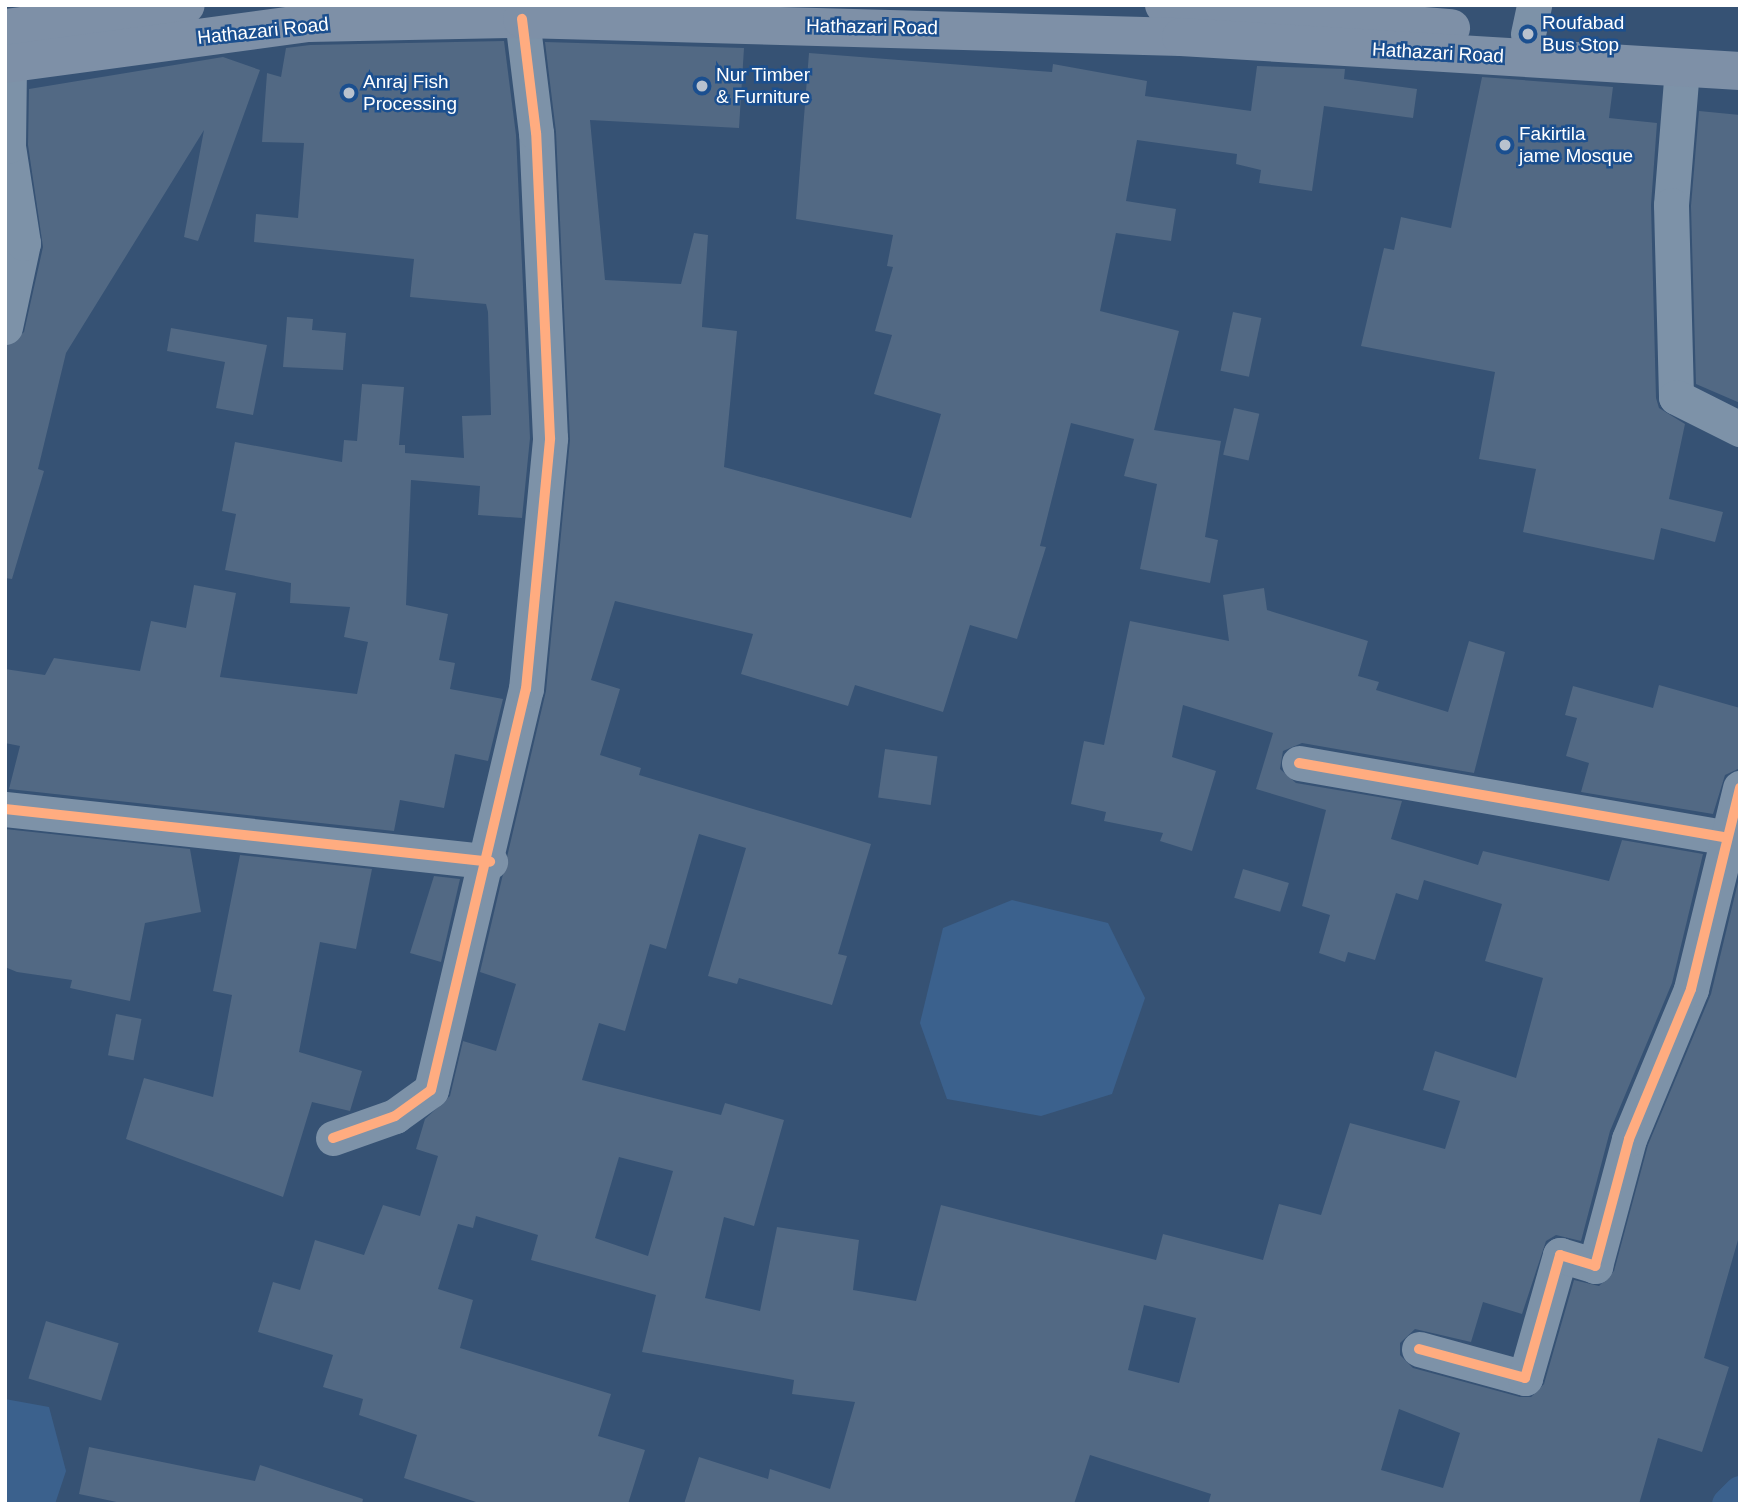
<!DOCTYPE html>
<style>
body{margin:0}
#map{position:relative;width:1745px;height:1509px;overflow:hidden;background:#365274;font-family:Helvetica,sans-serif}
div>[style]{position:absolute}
.water>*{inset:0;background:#3b618d}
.canal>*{height:33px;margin:-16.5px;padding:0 16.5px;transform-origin:16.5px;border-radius:16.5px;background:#3b618d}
.building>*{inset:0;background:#526984;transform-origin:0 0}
.minor>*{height:35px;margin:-17.5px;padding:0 17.5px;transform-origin:17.5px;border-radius:17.5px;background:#7d92a8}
.trunk>*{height:38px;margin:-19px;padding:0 19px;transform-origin:19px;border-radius:19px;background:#7e90a7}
.cycleway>*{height:10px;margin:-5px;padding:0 5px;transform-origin:5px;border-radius:5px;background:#ffac80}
.dots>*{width:19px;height:19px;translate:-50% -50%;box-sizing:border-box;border:4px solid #1b4f8f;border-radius:50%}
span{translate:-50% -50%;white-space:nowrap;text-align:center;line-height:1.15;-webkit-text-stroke:5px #1b4f8f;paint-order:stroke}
.poi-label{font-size:19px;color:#fff}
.left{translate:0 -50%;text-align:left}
.street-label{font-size:19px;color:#fff}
.frame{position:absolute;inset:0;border:7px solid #fff;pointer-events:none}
</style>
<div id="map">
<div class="water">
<div style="clip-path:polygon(1012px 900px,1108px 923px,1145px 998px,1112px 1094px,1041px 1116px,947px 1099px,920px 1023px,943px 928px)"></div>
<div style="clip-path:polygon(5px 1399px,49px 1407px,66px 1471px,55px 1504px,5px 1504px)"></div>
</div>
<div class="canal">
<div style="left:1728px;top:1504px;width:17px;rotate:-45deg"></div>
</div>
<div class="building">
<div style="clip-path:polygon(504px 41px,516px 135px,530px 438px,522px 518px,478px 515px,480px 486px,411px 480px,406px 605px,448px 614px,439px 660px,455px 663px,450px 689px,503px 699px,488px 761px,455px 754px,444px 808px,400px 800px,394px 831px,9px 789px,20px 746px,5px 743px,5px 669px,45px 675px,54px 658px,140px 671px,151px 621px,186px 628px,194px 585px,236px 593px,220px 677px,357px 694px,368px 642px,344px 637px,350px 607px,290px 603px,291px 583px,225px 570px,236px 514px,222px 511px,235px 442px,342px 462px,344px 440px,357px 441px,362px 384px,404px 387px,399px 445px,405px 445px,405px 453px,464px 458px,462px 416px,491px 415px,488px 312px,486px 304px,410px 297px,414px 259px,254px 242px,256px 214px,298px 218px,304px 143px,262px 142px,267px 73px,281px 77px,286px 48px,310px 45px)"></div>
<div style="clip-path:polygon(evenodd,545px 42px,744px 48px,739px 128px,590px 120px,605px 280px,681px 284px,694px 233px,708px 235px,702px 327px,737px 331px,724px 467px,911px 518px,941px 414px,874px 394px,892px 335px,875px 331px,893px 267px,887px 266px,893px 235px,796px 219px,809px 53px,1052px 72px,1053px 64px,1147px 81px,1145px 96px,1251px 111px,1257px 66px,1345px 69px,1344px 79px,1417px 89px,1413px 118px,1324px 106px,1312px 191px,1259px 183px,1261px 170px,1236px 164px,1237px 154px,1137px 140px,1126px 201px,1176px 209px,1171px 241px,1116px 233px,1100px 311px,1179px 331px,1154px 430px,1221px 441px,1205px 537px,1218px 540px,1210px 583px,1140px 569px,1157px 484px,1124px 476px,1134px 439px,1071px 423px,1040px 546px,1046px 547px,1017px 639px,970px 625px,943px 712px,855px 685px,848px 706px,741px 674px,753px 634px,615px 601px,591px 680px,620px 689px,600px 755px,641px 768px,639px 775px,871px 844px,838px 954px,847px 956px,832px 1005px,739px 978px,737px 984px,708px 976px,746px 848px,699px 834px,666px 949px,650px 944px,625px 1031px,599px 1023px,582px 1080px,721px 1115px,725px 1103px,784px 1120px,754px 1226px,724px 1217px,705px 1298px,760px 1311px,777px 1227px,859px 1240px,853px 1290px,916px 1301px,941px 1205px,1156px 1260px,1163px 1234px,1263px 1260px,1279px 1204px,1321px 1215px,1350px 1123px,1445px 1149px,1460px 1101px,1423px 1090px,1435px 1051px,1516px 1078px,1543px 978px,1485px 961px,1502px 904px,1424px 880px,1418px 900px,1396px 893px,1375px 960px,1348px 952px,1345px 962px,1319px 953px,1330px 915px,1302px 906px,1326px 810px,1256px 789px,1273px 733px,1183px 705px,1172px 757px,1216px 771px,1192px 851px,1160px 841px,1163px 833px,1104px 821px,1106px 812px,1071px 804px,1084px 741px,1104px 745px,1130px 621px,1229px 641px,1223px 595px,1264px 588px,1267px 610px,1368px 641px,1358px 676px,1379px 682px,1376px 690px,1448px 712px,1469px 641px,1505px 652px,1474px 773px,1302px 743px,1283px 751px,1280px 769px,1296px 783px,1402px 801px,1391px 839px,1478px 865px,1483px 851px,1609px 881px,1622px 840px,1703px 854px,1672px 983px,1610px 1131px,1581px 1241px,1556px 1235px,1546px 1241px,1522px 1314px,1483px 1302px,1471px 1342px,1415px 1329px,1400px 1343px,1400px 1355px,1413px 1368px,1520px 1397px,1531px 1397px,1544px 1384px,1574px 1280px,1599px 1286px,1614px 1271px,1648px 1145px,1711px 994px,1740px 874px,1740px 1233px,1704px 1358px,1729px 1367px,1702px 1452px,1658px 1438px,1639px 1504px,1208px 1504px,1211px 1494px,1090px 1455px,1074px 1504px,684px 1504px,699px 1457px,768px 1479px,770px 1469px,830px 1489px,855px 1402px,792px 1394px,794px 1380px,642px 1352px,656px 1295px,531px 1260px,538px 1235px,476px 1216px,473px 1228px,458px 1224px,438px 1289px,473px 1300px,460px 1348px,611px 1394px,598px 1436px,645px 1450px,628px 1504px,482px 1504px,404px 1478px,417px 1435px,359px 1415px,363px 1399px,323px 1387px,333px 1355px,258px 1332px,273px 1282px,300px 1290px,315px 1240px,364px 1255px,383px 1205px,420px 1216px,438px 1156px,416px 1149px,425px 1119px,450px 1096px,463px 1041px,496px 1051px,516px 984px,480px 972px,546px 691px,570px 440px,556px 132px,545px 42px,619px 1157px,673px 1171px,648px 1256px,595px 1238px,619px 1157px,545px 42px,1144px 1305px,1196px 1318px,1179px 1383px,1128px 1370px,1144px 1305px,545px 42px,1399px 1409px,1460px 1433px,1443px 1488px,1381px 1470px,1399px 1409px)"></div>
<div style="clip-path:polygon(223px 57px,260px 70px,198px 241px,184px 237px,204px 130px,66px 353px,38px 469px,44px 471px,12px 579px,5px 578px,5px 347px,24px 332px,43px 247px,28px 145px,29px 89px)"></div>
<div style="clip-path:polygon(1482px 77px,1613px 87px,1609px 118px,1657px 123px,1651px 205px,1656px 398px,1659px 408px,1685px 424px,1669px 499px,1723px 512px,1715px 542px,1661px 528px,1654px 560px,1523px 532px,1536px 469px,1479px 459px,1495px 372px,1361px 346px,1384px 248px,1394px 250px,1401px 217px,1451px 228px)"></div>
<div style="clip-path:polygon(1699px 111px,1740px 115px,1740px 403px,1696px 384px,1691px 206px)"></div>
<div style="left:1233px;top:312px;width:29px;height:60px;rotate:12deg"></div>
<div style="clip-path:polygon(287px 317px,313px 319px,312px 330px,346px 333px,343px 370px,283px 367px)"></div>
<div style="clip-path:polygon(171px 328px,267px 345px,253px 415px,216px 408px,225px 362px,167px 351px)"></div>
<div style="left:1234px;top:408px;width:26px;height:48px;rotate:13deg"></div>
<div style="clip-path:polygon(1659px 685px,1740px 708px,1740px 768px,1725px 775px,1713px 814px,1581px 792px,1589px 763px,1566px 756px,1577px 718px,1565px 715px,1573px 686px,1653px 708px)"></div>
<div style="left:885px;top:749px;width:53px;height:49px;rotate:8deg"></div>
<div style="clip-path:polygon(5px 829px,190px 849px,201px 912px,145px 923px,130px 1001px,70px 988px,72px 980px,17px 972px,5px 967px)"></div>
<div style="clip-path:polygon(240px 855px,372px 869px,356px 949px,320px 942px,299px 1052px,362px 1071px,350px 1111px,312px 1102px,283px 1197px,126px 1139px,144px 1078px,213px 1097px,232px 995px,213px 991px)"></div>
<div style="left:1243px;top:869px;width:48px;height:30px;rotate:17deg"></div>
<div style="clip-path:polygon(434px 876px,460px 879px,441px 962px,410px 953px)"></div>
<div style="left:116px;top:1014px;width:26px;height:42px;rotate:11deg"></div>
<div style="left:46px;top:1321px;width:76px;height:60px;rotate:17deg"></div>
<div style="clip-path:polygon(89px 1447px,255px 1481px,260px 1465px,363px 1499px,362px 1504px,126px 1504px,79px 1494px)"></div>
</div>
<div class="minor">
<div style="left:1528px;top:34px;width:30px;rotate:-78deg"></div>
<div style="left:1682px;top:68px;width:137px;rotate:94.6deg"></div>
<div style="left:1671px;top:205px;width:192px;rotate:88.5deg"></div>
<div style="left:1676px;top:397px;width:72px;rotate:26.6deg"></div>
<div style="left:5px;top:327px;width:86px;rotate:-77.9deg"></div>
<div style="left:23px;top:243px;width:98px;rotate:-98.8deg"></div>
<div style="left:8px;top:146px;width:83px;rotate:-89.3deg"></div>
<div style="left:1299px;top:763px;width:432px;rotate:9.9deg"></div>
<div style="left:5px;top:809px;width:488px;rotate:6.2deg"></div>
<div style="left:333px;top:1138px;width:66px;rotate:-19.5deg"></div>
<div style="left:395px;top:1116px;width:44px;rotate:-35.8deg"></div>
<div style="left:431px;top:1090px;width:412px;rotate:-76.7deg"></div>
<div style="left:526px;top:689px;width:252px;rotate:-84.5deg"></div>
<div style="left:550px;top:438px;width:305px;rotate:-92.6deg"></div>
<div style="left:536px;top:133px;width:115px;rotate:-97deg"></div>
<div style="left:1419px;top:1349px;width:110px;rotate:15.3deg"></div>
<div style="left:1525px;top:1378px;width:128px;rotate:-74.1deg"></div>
<div style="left:1560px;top:1255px;width:37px;rotate:17deg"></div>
<div style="left:1595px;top:1266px;width:131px;rotate:-75deg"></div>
<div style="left:1629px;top:1139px;width:162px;rotate:-67.5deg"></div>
<div style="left:1691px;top:989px;width:207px;rotate:-76.3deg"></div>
</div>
<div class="trunk">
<div style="left:1164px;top:5px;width:288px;rotate:4.6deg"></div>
<div style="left:5px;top:28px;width:182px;rotate:-7.2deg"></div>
<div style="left:5px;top:64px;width:306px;rotate:-7.7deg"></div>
<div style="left:308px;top:23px;width:214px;rotate:-1.1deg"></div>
<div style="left:522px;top:19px;width:659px;rotate:1.56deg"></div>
<div style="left:1181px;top:37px;width:560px;rotate:3.48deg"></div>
</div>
<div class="cycleway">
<div style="left:1299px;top:763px;width:432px;rotate:9.9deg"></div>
<div style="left:5px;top:809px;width:488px;rotate:6.2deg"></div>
<div style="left:333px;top:1138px;width:66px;rotate:-19.5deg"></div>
<div style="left:395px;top:1116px;width:44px;rotate:-35.8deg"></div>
<div style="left:431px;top:1090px;width:412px;rotate:-76.7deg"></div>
<div style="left:526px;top:689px;width:252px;rotate:-84.5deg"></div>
<div style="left:550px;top:438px;width:305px;rotate:-92.6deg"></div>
<div style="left:536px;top:133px;width:115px;rotate:-97deg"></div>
<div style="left:1419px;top:1349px;width:110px;rotate:15.3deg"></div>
<div style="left:1525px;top:1378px;width:128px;rotate:-74.1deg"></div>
<div style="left:1560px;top:1255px;width:37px;rotate:17deg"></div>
<div style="left:1595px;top:1266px;width:131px;rotate:-75deg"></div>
<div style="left:1629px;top:1139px;width:162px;rotate:-67.5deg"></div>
<div style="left:1691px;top:989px;width:207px;rotate:-76.3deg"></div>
</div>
<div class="dots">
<div style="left:1528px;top:34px;background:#b9c2ce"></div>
<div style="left:702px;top:86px;background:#b9c2ce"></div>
<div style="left:349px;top:93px;background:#b9c2ce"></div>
<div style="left:1505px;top:145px;background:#b9c2ce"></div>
</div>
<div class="poi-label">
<span class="left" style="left:1542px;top:34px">Roufabad<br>Bus Stop</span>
<span class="left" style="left:716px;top:86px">Nur Timber<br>&amp; Furniture</span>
<span class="left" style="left:363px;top:93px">Anraj Fish<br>Processing</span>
<span class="left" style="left:1519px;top:145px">Fakirtila<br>jame Mosque</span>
</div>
<div class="street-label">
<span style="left:872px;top:27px;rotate:1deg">Hathazari Road</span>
<span style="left:263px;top:31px;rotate:-6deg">Hathazari Road</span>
<span style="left:1438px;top:53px;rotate:3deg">Hathazari Road</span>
</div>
<div class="frame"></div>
</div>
